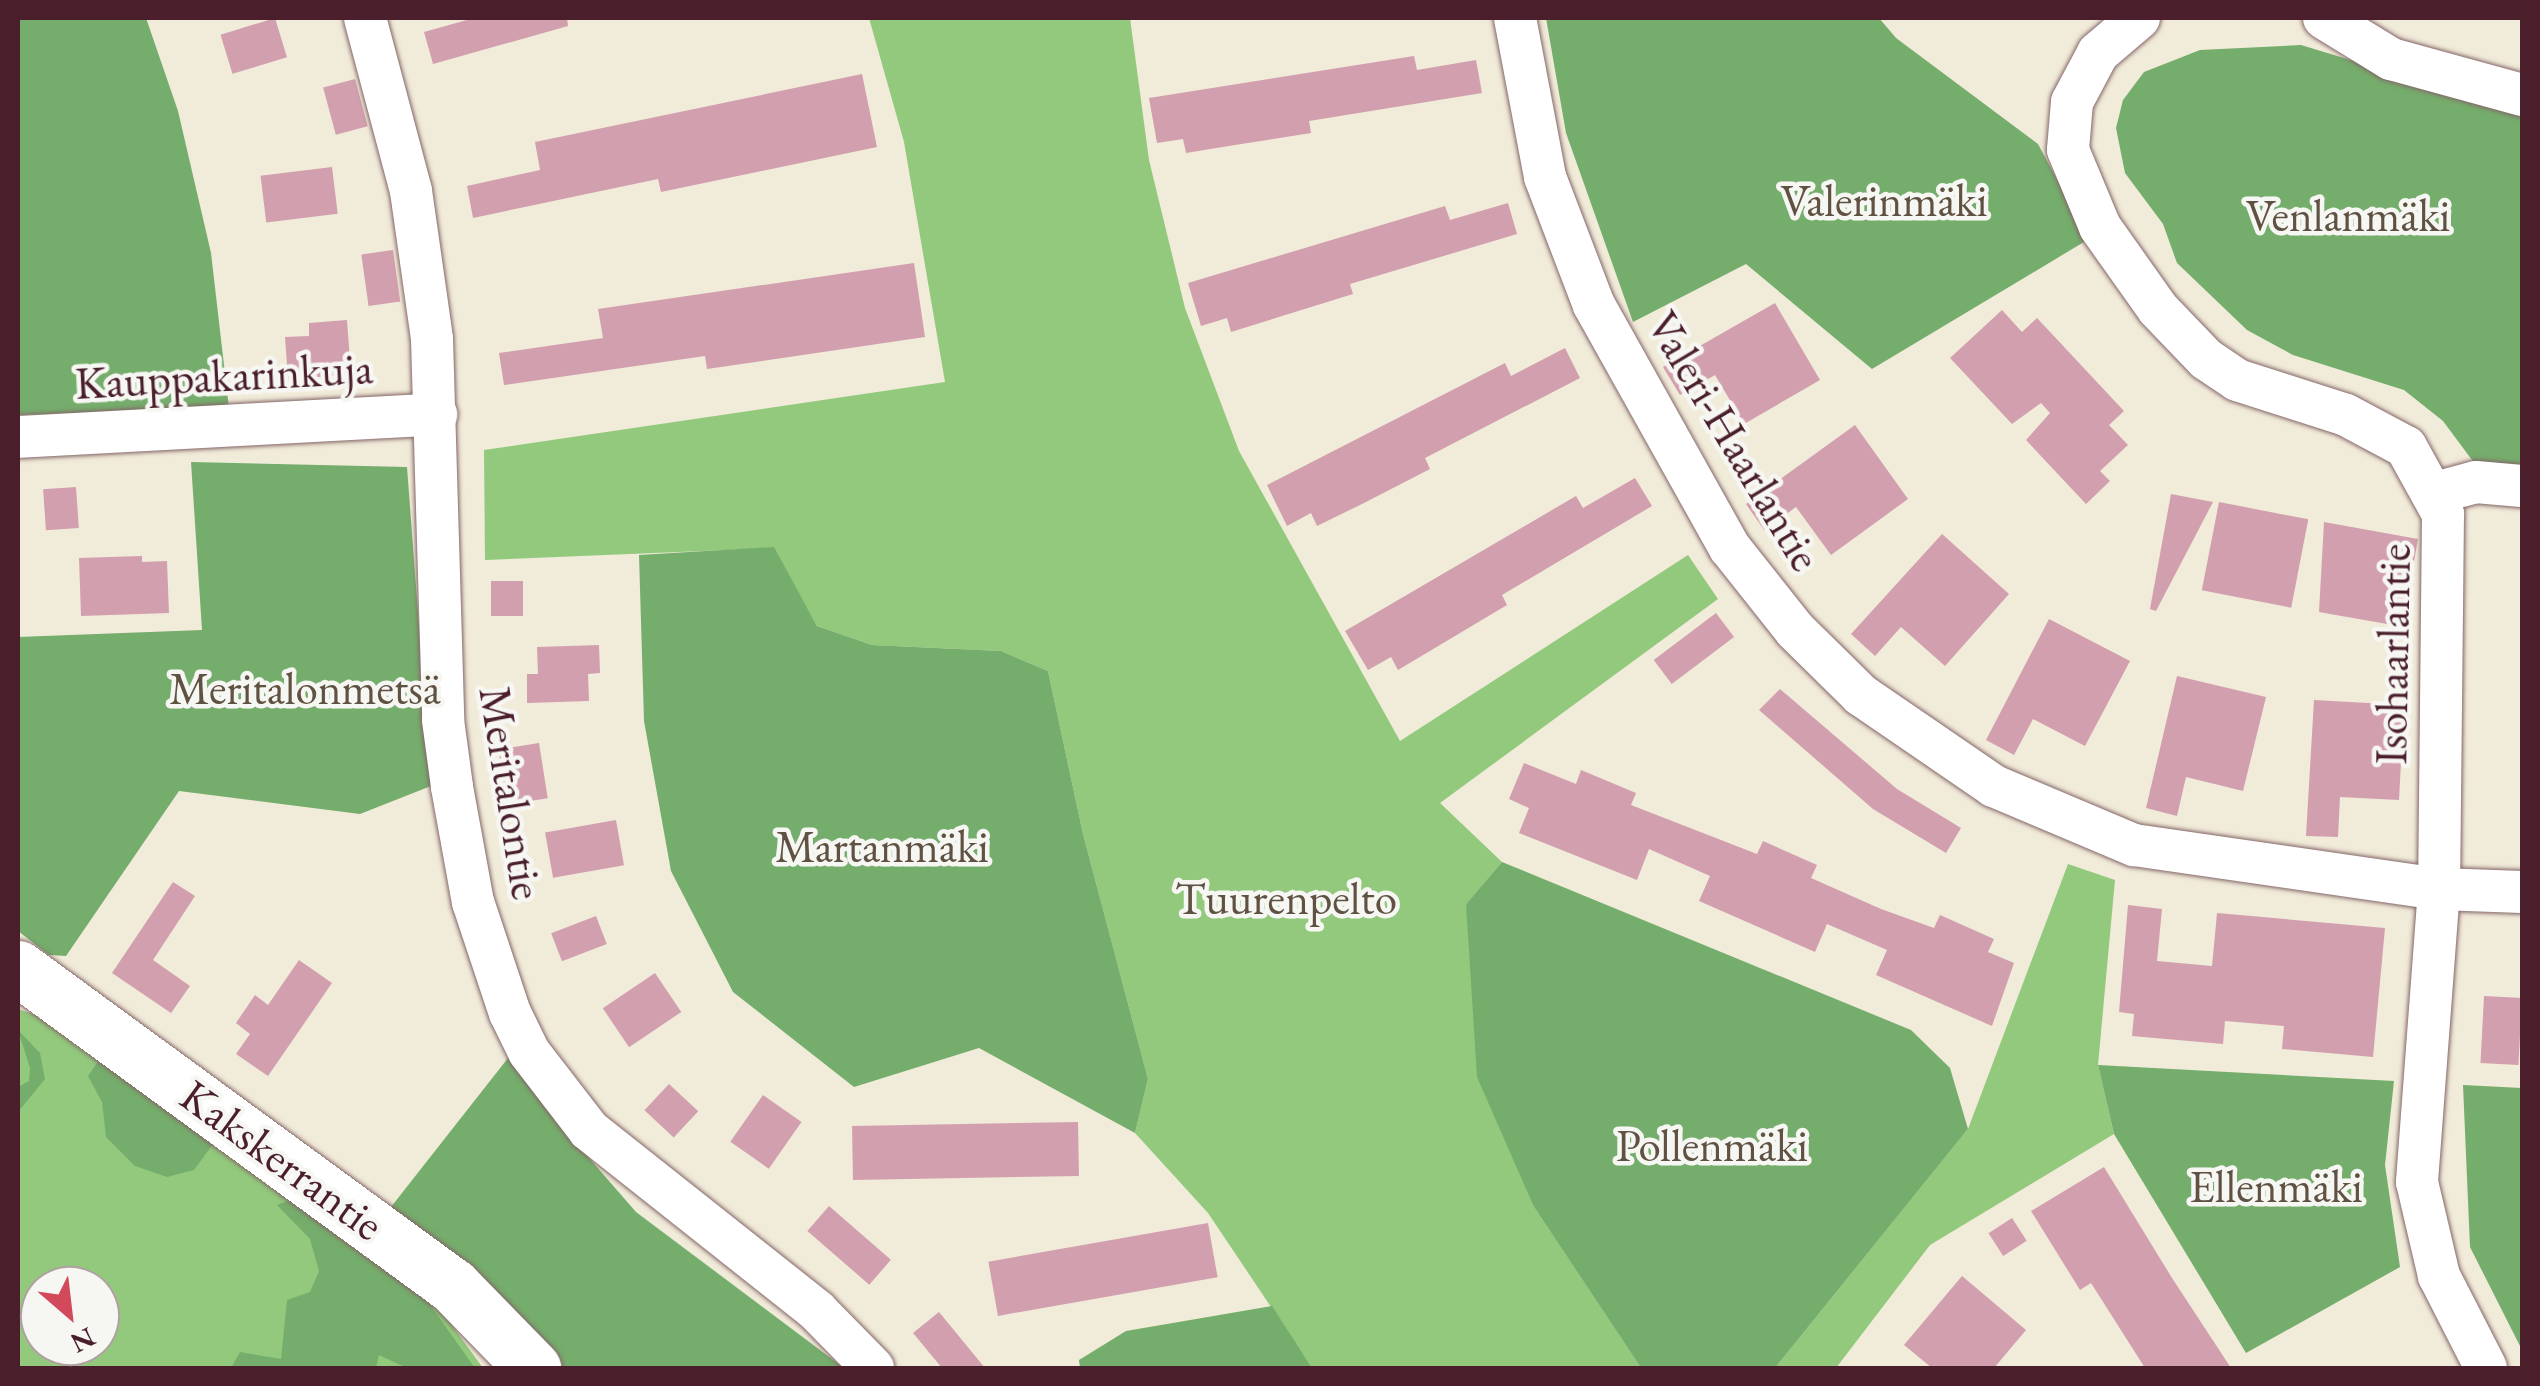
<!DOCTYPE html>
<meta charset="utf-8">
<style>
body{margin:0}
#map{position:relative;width:2540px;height:1386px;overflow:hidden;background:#f1ebd9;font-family:"EB Garamond",serif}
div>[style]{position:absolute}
.green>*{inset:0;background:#92c97c}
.forest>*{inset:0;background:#75ad6c}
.building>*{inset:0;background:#d29fae;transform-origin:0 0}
.roads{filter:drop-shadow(0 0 2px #846668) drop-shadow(0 0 2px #846668)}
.street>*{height:42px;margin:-21px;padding:0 21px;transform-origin:21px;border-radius:21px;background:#fff}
.secondary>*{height:55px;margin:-27.5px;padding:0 27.5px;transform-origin:27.5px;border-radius:27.5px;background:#fff}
span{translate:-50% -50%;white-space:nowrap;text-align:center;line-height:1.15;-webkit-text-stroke:9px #f6f6f2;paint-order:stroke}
.park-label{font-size:45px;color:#605243}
.street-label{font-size:45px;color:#4a1f2b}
.frame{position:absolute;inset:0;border:20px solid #4a1f2b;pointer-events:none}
.north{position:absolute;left:20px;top:1266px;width:100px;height:100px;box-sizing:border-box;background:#f6f6f2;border:2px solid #b1a0a2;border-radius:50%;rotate:152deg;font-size:28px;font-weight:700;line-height:40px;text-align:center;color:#4a1f2b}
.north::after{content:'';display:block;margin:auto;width:35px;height:45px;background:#d1495b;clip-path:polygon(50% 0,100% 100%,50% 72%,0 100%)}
</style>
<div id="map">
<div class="green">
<div style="clip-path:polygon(869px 18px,1130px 18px,1149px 160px,1185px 308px,1239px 451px,1400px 741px,1688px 555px,1718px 599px,1440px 803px,1502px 862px,1466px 904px,1534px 1207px,1641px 1368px,1312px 1368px,1208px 1213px,1135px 1133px,1148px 1079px,1083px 834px,1048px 671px,1001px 651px,872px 645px,817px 626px,773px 548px,485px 560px,484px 450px,945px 382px,904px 142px)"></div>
<div style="clip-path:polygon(2068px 864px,2115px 880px,2098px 1065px,2114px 1134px,1930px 1245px,1836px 1368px,1775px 1368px,1968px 1129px)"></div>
<div style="clip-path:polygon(evenodd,18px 1009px,45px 1018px,398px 1278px,443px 1313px,483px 1368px,18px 1368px,18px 1009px,40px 1286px,100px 1286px,100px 1346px,40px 1346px,40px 1286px)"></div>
</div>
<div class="forest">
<div style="clip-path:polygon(18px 18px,146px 18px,178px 111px,211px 253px,229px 408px,18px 415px)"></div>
<div style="clip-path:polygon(1546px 18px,1879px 18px,1896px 38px,2038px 144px,2089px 239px,1872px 369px,1746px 264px,1633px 322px,1566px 133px)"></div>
<div style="clip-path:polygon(2301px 45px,2522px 112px,2522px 471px,2475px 464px,2443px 421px,2404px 390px,2293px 355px,2247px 330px,2177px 263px,2163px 224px,2125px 173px,2116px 128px,2123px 100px,2144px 72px,2200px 50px)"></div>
<div style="clip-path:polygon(191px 462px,407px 467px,431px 786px,360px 814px,179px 791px,66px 956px,49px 955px,18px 931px,18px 637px,202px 630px)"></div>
<div style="clip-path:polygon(774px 547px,817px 626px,872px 645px,1001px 651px,1048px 671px,1083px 834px,1148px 1079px,1135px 1133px,979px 1048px,854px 1087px,733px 992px,671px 871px,644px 721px,639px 555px)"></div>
<div style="clip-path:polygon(1502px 862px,1911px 1030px,1950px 1068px,1968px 1129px,1775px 1368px,1641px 1368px,1534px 1207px,1477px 1077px,1466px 904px)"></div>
<div style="clip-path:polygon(18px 1030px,40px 1053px,45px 1079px,18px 1112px,18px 1087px,29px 1081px,30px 1068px)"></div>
<div style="clip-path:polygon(512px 1053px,543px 1105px,636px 1212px,844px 1368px,557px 1368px,391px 1207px)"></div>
<div style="clip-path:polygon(102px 1056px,213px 1144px,194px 1170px,167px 1177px,135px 1166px,106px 1137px,102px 1102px,88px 1076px)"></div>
<div style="clip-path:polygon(2098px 1065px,2394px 1081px,2385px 1165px,2400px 1267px,2246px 1353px,2114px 1134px)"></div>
<div style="clip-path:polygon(2463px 1085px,2522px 1088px,2522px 1350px,2470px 1247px)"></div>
<div style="clip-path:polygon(290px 1200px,413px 1281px,475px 1368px,407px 1368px,379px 1355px,376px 1368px,231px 1368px,240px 1352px,281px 1359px,287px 1300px,310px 1292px,319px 1271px,310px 1239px,277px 1205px)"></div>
<div style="clip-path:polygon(1272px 1306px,1312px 1368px,1080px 1368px,1079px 1360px,1126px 1331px)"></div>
</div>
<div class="building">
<div style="left:275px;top:18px;width:41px;height:57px;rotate:73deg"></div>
<div style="clip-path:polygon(474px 18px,567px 18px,568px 26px,433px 64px,424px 32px)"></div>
<div style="clip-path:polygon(1414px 56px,1417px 70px,1476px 60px,1482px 93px,1309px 121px,1311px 133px,1235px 145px,1186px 153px,1183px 139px,1157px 143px,1149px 98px)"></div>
<div style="clip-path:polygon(862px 74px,877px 147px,661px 192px,658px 179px,473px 218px,467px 186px,540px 170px,535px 142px)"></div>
<div style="left:355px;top:79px;width:49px;height:33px;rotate:75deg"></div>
<div style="left:332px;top:167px;width:47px;height:72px;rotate:83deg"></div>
<div style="clip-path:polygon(1508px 203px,1517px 234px,1350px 284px,1353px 294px,1231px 332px,1227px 318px,1201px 326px,1188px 283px,1445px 206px,1450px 220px)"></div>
<div style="left:393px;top:250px;width:52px;height:32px;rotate:82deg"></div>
<div style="clip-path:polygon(914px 263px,925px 337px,707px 369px,705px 356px,504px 385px,499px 353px,603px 338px,598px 309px)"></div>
<div style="clip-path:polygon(1775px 303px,1820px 380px,1744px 424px,1715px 375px,1680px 395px,1663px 367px)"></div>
<div style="clip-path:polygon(2002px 310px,2022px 332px,2037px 318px,2124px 411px,2109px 425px,2128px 445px,2100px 471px,2110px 481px,2086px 504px,2026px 440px,2050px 413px,2041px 403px,2012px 424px,1950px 358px)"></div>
<div style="clip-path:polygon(347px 320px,351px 375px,288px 379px,285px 337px,309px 336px,309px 323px)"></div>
<div style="clip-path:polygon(1565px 348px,1580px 378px,1425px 458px,1430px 469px,1362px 504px,1317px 526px,1311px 513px,1287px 526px,1267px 485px,1505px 363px,1511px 376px)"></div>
<div style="clip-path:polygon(1855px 425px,1908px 499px,1831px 555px,1796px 507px,1764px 530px,1746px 504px)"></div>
<div style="clip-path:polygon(1635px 478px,1652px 506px,1502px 595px,1507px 605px,1398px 670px,1391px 657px,1368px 670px,1345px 631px,1576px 496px,1583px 508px)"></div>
<div style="left:76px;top:487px;width:41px;height:33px;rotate:86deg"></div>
<div style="clip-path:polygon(2171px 494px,2213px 502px,2156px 611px,2150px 609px)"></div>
<div style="left:2219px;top:502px;width:91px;height:90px;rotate:11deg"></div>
<div style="clip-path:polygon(2324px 522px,2418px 539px,2406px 607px,2391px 605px,2387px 624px,2319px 612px)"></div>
<div style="clip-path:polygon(1942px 534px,2009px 594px,1945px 666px,1901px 627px,1875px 656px,1851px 634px)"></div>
<div style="clip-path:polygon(142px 556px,142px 562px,167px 561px,169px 613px,81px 616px,79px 558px)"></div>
<div style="left:523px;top:581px;width:35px;height:32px;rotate:90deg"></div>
<div style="left:1716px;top:613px;width:30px;height:78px;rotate:53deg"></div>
<div style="clip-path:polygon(2049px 619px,2130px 661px,2085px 746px,2033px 719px,2014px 755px,1986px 740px)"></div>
<div style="clip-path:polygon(599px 645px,600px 673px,588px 674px,589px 701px,527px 703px,527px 674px,538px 674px,537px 647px)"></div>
<div style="clip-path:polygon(2177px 676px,2266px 697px,2243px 791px,2186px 777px,2177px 816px,2146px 808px)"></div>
<div style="clip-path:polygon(1780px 689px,1897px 789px,1961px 828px,1946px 853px,1873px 809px,1759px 710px)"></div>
<div style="clip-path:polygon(2314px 700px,2404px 705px,2399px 800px,2340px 797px,2338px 837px,2306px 836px)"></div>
<div style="left:539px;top:743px;width:56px;height:41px;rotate:81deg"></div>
<div style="clip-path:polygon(1524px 763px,1576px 784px,1581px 770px,1636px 793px,1631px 805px,1757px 854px,1763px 841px,1817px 865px,1811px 878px,1881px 909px,1934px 928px,1940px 915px,1994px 939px,1988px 952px,2014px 963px,1992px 1026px,1876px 975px,1887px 950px,1827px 924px,1815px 952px,1699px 901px,1710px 876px,1649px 849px,1637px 880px,1519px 833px,1529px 808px,1509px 799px)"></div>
<div style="left:616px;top:820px;width:46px;height:72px;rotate:80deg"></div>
<div style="clip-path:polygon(173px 882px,195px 896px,153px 960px,190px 986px,171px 1013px,112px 973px)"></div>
<div style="clip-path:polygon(2128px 905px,2162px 909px,2157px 961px,2212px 966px,2217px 913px,2385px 928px,2373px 1057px,2282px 1049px,2284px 1026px,2225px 1021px,2223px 1044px,2132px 1036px,2134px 1014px,2119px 1012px)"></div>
<div style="left:596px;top:916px;width:30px;height:48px;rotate:69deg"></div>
<div style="clip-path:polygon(299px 960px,332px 983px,268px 1076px,236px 1054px,250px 1034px,236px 1023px,255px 995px,268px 1005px)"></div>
<div style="left:655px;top:973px;width:47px;height:63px;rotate:56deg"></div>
<div style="left:2484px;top:996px;width:38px;height:67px;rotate:3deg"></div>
<div style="left:669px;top:1084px;width:40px;height:36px;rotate:43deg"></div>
<div style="left:763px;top:1095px;width:47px;height:57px;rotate:35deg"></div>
<div style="left:1078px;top:1122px;width:54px;height:226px;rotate:89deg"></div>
<div style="clip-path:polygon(2104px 1167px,2172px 1278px,2231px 1368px,2145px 1368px,2091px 1283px,2080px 1290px,2031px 1211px)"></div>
<div style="left:829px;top:1206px;width:82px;height:33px;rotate:41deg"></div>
<div style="left:2012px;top:1218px;width:27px;height:28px;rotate:57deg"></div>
<div style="left:1208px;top:1223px;width:55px;height:223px;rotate:80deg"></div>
<div style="clip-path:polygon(1962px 1276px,2026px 1330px,1994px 1368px,1932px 1368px,1904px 1345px)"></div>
<div style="clip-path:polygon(939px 1312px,985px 1368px,942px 1368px,913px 1333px)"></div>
</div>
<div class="roads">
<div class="street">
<div style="left:365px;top:18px;width:179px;rotate:75.1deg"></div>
<div style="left:411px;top:191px;width:149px;rotate:81.9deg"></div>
<div style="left:432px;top:339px;width:381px;rotate:88.3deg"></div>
<div style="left:443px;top:720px;width:68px;rotate:82.3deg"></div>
<div style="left:452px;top:787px;width:117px;rotate:79.7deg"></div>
<div style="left:473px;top:902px;width:117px;rotate:71.6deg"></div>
<div style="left:510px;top:1013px;width:43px;rotate:64deg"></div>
<div style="left:529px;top:1052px;width:98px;rotate:52.4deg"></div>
<div style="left:589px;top:1130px;width:291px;rotate:38.4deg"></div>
<div style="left:817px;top:1311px;width:80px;rotate:45.5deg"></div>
<div style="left:1515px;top:18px;width:162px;rotate:79.3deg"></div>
<div style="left:1545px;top:177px;width:137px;rotate:69.1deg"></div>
<div style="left:1594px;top:305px;width:278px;rotate:60.8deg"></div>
<div style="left:1730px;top:548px;width:105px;rotate:51.6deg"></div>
<div style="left:1795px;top:630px;width:93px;rotate:44.6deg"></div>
<div style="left:1861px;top:695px;width:161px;rotate:34.4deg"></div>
<div style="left:1994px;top:786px;width:152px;rotate:22.9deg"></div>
<div style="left:2134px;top:845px;width:308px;rotate:8.2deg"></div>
<div style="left:2439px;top:889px;width:83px;rotate:2.1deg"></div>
<div style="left:2139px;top:18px;width:54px;rotate:139.5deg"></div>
<div style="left:2098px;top:53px;width:55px;rotate:118deg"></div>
<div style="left:2072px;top:102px;width:48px;rotate:94.8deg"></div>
<div style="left:2068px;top:150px;width:83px;rotate:67.4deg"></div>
<div style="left:2100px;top:227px;width:100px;rotate:54.7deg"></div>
<div style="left:2158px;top:309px;width:69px;rotate:46.2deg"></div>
<div style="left:2206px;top:359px;width:37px;rotate:34deg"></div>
<div style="left:2237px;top:380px;width:114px;rotate:17.8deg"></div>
<div style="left:2346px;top:415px;width:68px;rotate:28.1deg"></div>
<div style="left:2406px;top:447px;width:77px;rotate:61.1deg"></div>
<div style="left:2443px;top:514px;width:375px;rotate:90.6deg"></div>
<div style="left:2439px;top:889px;width:294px;rotate:94.3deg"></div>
<div style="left:2417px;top:1182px;width:97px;rotate:76.8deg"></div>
<div style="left:2439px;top:1276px;width:103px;rotate:62.9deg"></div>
<div style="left:2324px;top:18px;width:79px;rotate:31.5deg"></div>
<div style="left:2391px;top:59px;width:136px;rotate:15.4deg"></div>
<div style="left:18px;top:437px;width:419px;rotate:-3.1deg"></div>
<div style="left:2435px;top:493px;width:42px;rotate:-15deg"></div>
<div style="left:2476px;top:482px;width:46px;rotate:5deg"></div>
</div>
<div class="secondary">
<div style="left:18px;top:968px;width:539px;rotate:36.17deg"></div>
<div style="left:453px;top:1286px;width:115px;rotate:45.7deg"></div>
</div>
</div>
<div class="park-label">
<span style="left:1884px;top:201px">Valerinmäki</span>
<span style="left:2348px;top:216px">Venlanmäki</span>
<span style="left:305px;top:689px">Meritalonmetsä</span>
<span style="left:882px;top:847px">Martanmäki</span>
<span style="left:1286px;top:899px">Tuurenpelto</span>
<span style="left:1712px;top:1146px">Pollenmäki</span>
<span style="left:2276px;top:1187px">Ellenmäki</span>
</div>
<div class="street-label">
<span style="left:224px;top:376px;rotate:-3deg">Kauppakarinkuja</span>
<span style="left:1734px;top:441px;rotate:59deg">Valeri-Haarlantie</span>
<span style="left:2393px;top:654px;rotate:-89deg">Isohaarlantie</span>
<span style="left:511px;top:793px;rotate:81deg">Meritalontie</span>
<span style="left:282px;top:1160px;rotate:36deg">Kakskerrantie</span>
</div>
<div class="frame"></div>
<div class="north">N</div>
</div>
